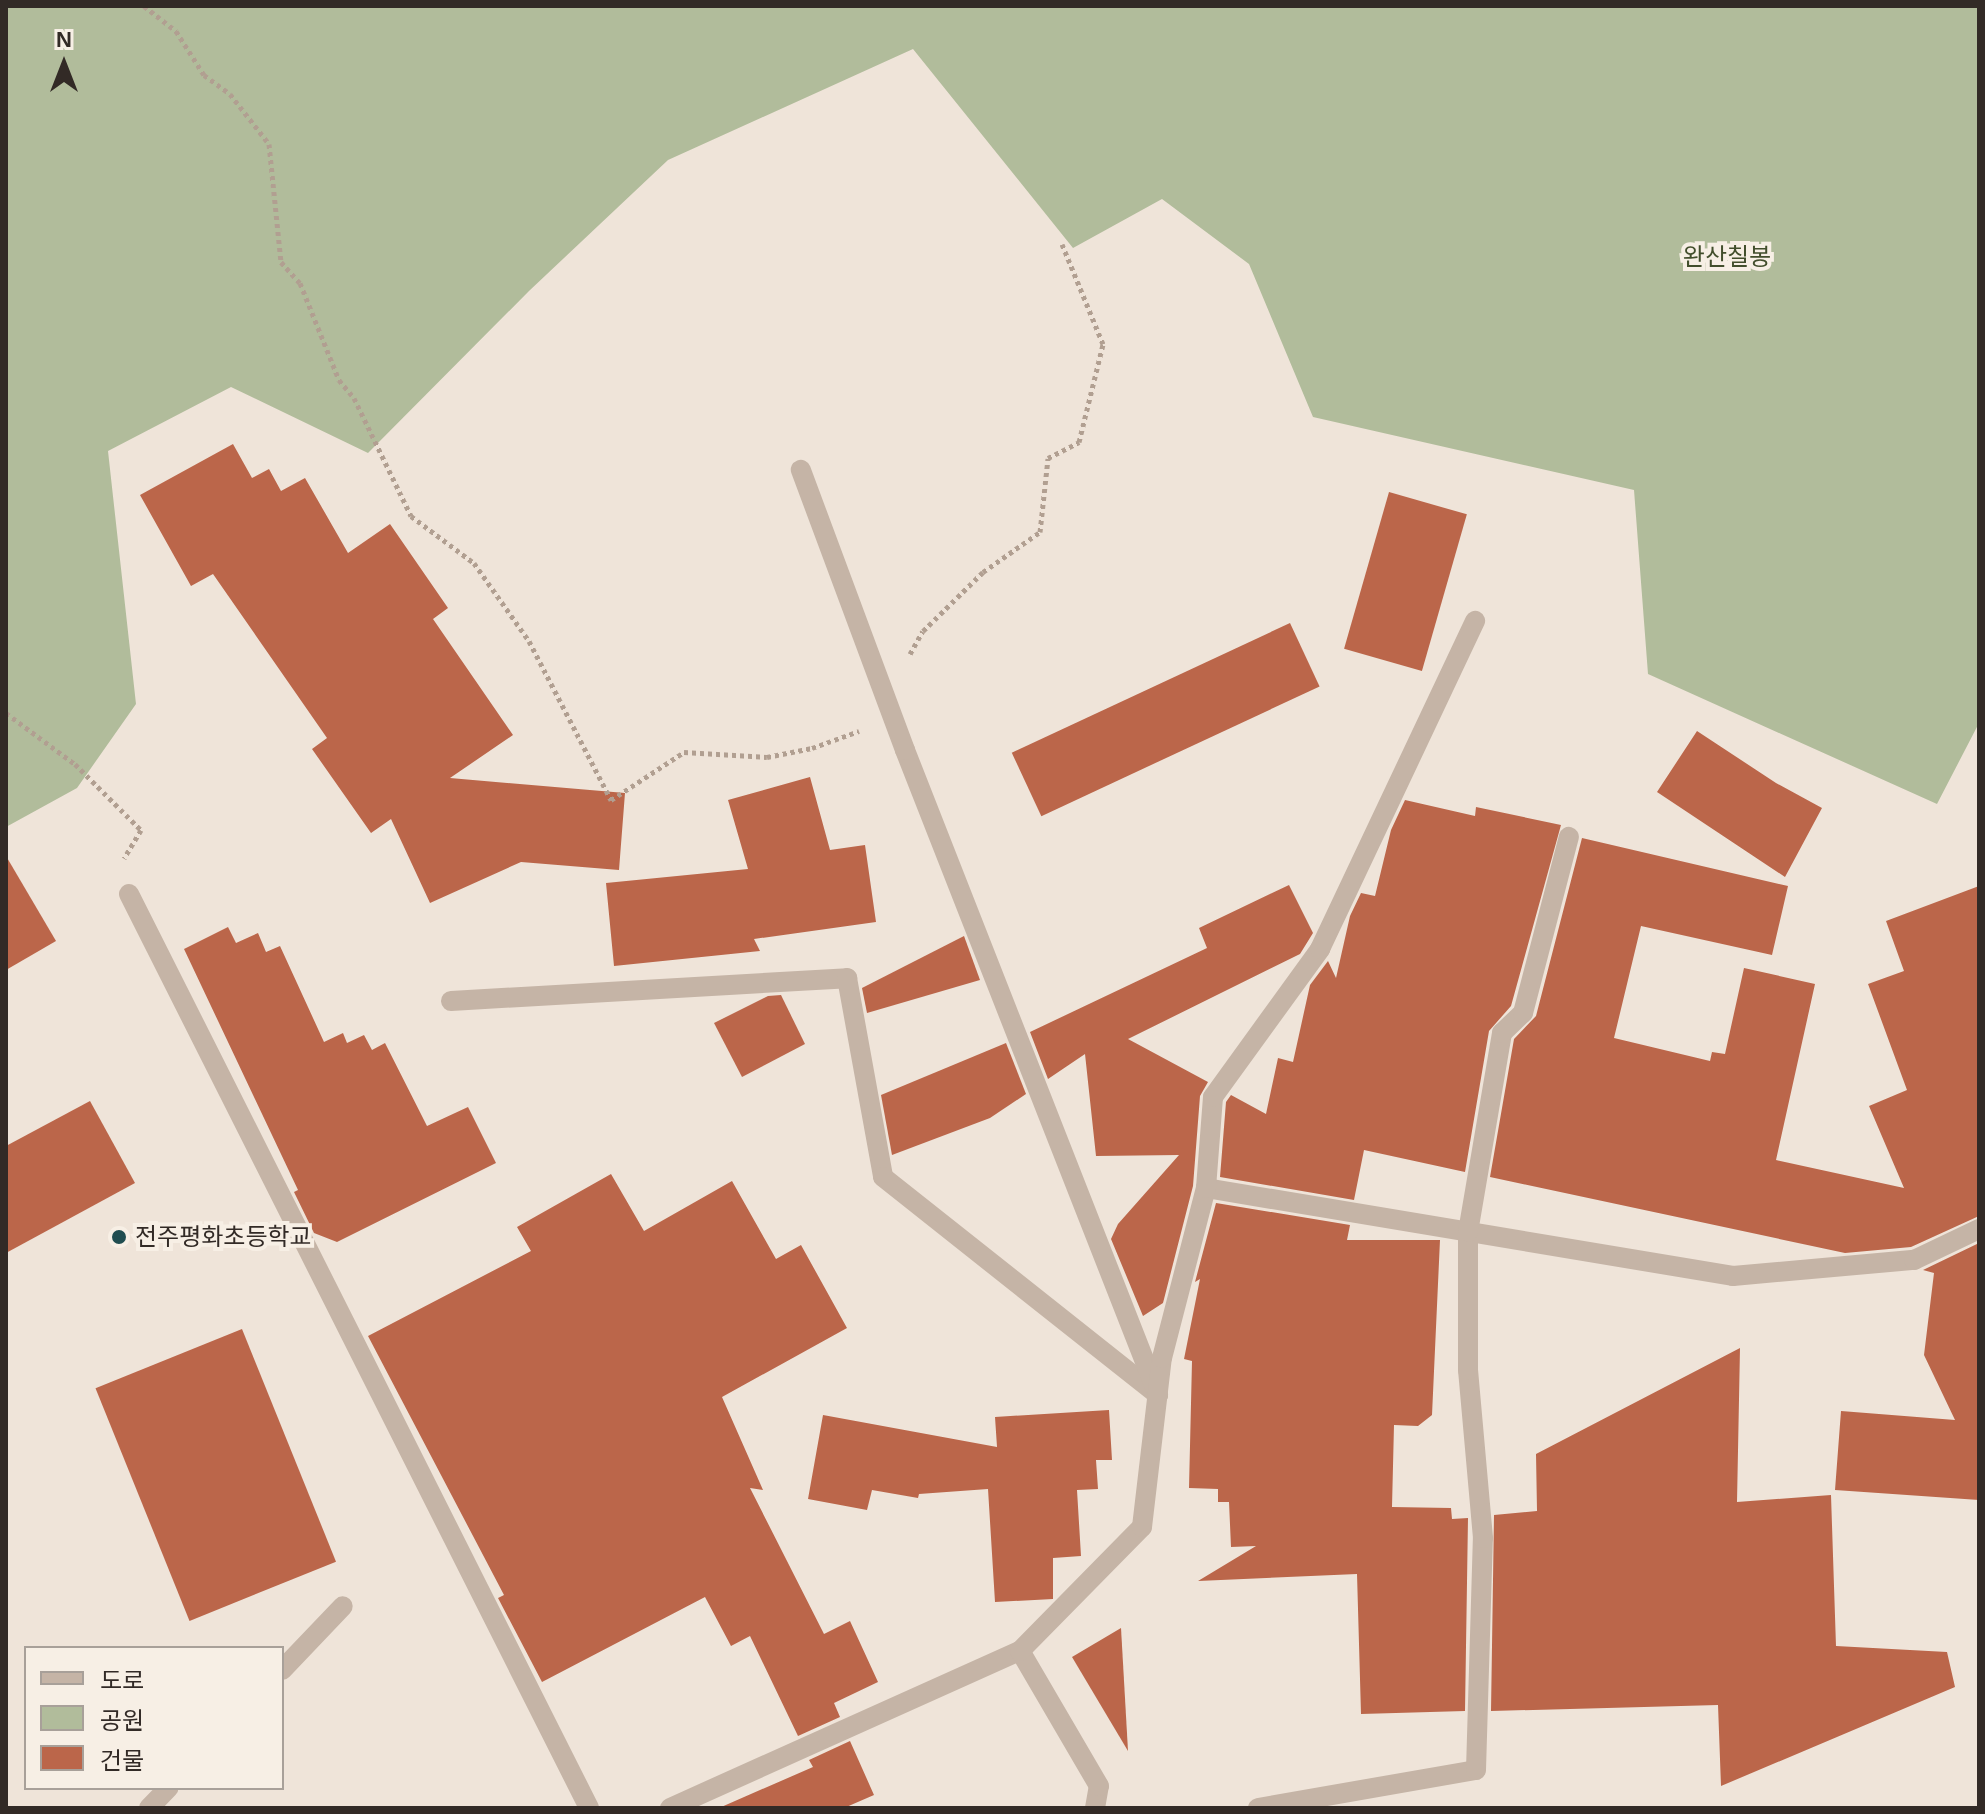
<!DOCTYPE html>
<meta charset="utf-8">
<style>
body{margin:0}
#map{position:relative;width:1985px;height:1814px;overflow:hidden;background:#efe4d9;font-family:Helvetica,"Noto Sans KR",sans-serif}
div>[style]{position:absolute}
.green>*{inset:0;background:#b1bc9b}
.building>*{inset:0;background:#bb664a;transform-origin:0 0}
.path>*{height:5px;margin-top:-2.5px;transform-origin:0;background:repeating-linear-gradient(90deg,#b19f91 0 4px,transparent 0 8px)}
.minor>*{height:20px;margin:-10px;padding:0 10px;transform-origin:10px;border-radius:10px;background:#c5b4a6}
.dots>*{width:22px;height:22px;translate:-50% -50%;box-sizing:border-box;border:4px solid #f7efe5;border-radius:50%}
span{translate:-50% -50%;white-space:nowrap;text-align:center;line-height:1.15;-webkit-text-stroke:8px #f7efe5;paint-order:stroke}
.park-label{font-size:24px;color:#424e2c}
.poi-label{font-size:24px;color:#322a26}
.left{translate:0 -50%;text-align:left}
.frame{position:absolute;inset:0;border:8px solid #322a26;pointer-events:none}
.legend{position:absolute;left:24px;top:1646px;width:260px;height:144px;box-sizing:border-box;background:#f7efe5;border:2px solid #a8a099;margin:0;padding:10px 14px;list-style:none;font-size:24px;color:#322a26}
.legend li{display:flex;align-items:center;gap:16px;height:40px}
.legend b{width:40px;border:2px solid #a8a099}
.north{position:absolute;left:24px;top:24px;width:80px;height:80px;-webkit-text-stroke:6px #f7efe5;paint-order:stroke;rotate:0deg;font-size:22px;font-weight:700;line-height:32px;text-align:center;color:#322a26}
.north::after{content:'';display:block;margin:auto;width:28px;height:36px;background:#322a26;clip-path:polygon(50% 0,100% 100%,50% 72%,0 100%)}
</style>
<div id="map">
<div class="green">
<div style="clip-path:polygon(6px 6px,1979px 6px,1979px 723px,1937px 804px,1648px 674px,1634px 490px,1313px 417px,1249px 264px,1162px 199px,1073px 248px,913px 49px,668px 160px,529px 291px,368px 453px,231px 387px,108px 451px,136px 704px,77px 788px,6px 827px)"></div>
</div>
<div class="building">
<div style="clip-path:polygon(233px 444px,252px 478px,269px 469px,281px 491px,305px 478px,348px 553px,390px 524px,448px 608px,433px 619px,513px 735px,450px 778px,625px 793px,619px 870px,521px 862px,430px 903px,391px 819px,371px 833px,312px 749px,327px 738px,213px 574px,191px 586px,140px 495px)"></div>
<div style="left:1389px;top:492px;width:81px;height:163px;rotate:16deg"></div>
<div style="left:1290px;top:623px;width:70px;height:307px;rotate:65deg"></div>
<div style="clip-path:polygon(1697px 731px,1776px 783px,1822px 808px,1785px 877px,1657px 792px)"></div>
<div style="clip-path:polygon(810px 777px,830px 850px,865px 845px,876px 922px,754px 939px,760px 951px,614px 966px,606px 883px,748px 869px,728px 800px)"></div>
<div style="clip-path:polygon(1405px 800px,1475px 816px,1476px 807px,1561px 825px,1511px 1006px,1489px 1031px,1465px 1172px,1364px 1150px,1354px 1200px,1220px 1177px,1226px 1102px,1231px 1095px,1266px 1114px,1278px 1058px,1293px 1062px,1310px 985px,1328px 961px,1336px 978px,1350px 916px,1361px 893px,1375px 896px,1391px 830px)"></div>
<div style="clip-path:polygon(1582px 838px,1788px 886px,1772px 955px,1641px 926px,1614px 1038px,1710px 1061px,1712px 1052px,1725px 1054px,1744px 968px,1815px 984px,1776px 1160px,1904px 1188px,1869px 1106px,1907px 1090px,1868px 984px,1904px 971px,1886px 921px,1979px 886px,1979px 1216px,1911px 1247px,1845px 1253px,1490px 1177px,1514px 1039px,1536px 1016px)"></div>
<div style="clip-path:polygon(6px 856px,56px 941px,6px 970px)"></div>
<div style="clip-path:polygon(1289px 885px,1313px 933px,1300px 954px,1128px 1039px,1208px 1082px,1200px 1096px,1193px 1186px,1163px 1303px,1143px 1316px,1111px 1239px,1118px 1224px,1179px 1155px,1096px 1156px,1085px 1054px,1048px 1079px,1030px 1032px,1207px 948px,1199px 928px)"></div>
<div style="clip-path:polygon(228px 927px,236px 943px,258px 933px,266px 952px,280px 946px,324px 1042px,343px 1033px,347px 1043px,364px 1035px,372px 1050px,385px 1043px,427px 1126px,468px 1107px,496px 1163px,337px 1242px,314px 1233px,294px 1192px,298px 1190px,184px 949px)"></div>
<div style="clip-path:polygon(964px 936px,980px 980px,867px 1013px,862px 988px)"></div>
<div style="clip-path:polygon(781px 995px,805px 1044px,742px 1077px,714px 1023px,768px 996px)"></div>
<div style="clip-path:polygon(1006px 1043px,1026px 1094px,990px 1118px,892px 1155px,881px 1095px)"></div>
<div style="clip-path:polygon(90px 1101px,135px 1183px,6px 1253px,6px 1146px)"></div>
<div style="clip-path:polygon(611px 1174px,644px 1231px,732px 1181px,776px 1259px,801px 1245px,847px 1328px,722px 1397px,763px 1490px,750px 1488px,824px 1634px,850px 1621px,878px 1682px,834px 1703px,840px 1717px,798px 1736px,750px 1636px,731px 1646px,705px 1597px,542px 1682px,498px 1598px,504px 1595px,368px 1336px,531px 1251px,517px 1227px)"></div>
<div style="clip-path:polygon(1216px 1203px,1350px 1225px,1347px 1240px,1440px 1240px,1432px 1415px,1418px 1426px,1394px 1425px,1392px 1507px,1451px 1508px,1452px 1519px,1468px 1518px,1465px 1711px,1361px 1714px,1357px 1574px,1198px 1581px,1256px 1546px,1231px 1547px,1229px 1502px,1218px 1502px,1218px 1489px,1189px 1488px,1192px 1361px,1184px 1359px,1200px 1279px,1195px 1282px)"></div>
<div style="clip-path:polygon(1979px 1243px,1979px 1500px,1835px 1490px,1841px 1411px,1955px 1420px,1924px 1355px,1934px 1273px,1923px 1270px)"></div>
<div style="left:242px;top:1329px;width:251px;height:158px;rotate:68deg"></div>
<div style="clip-path:polygon(1740px 1348px,1737px 1502px,1831px 1495px,1836px 1646px,1947px 1652px,1955px 1687px,1721px 1786px,1718px 1705px,1491px 1711px,1494px 1515px,1537px 1511px,1536px 1454px)"></div>
<div style="clip-path:polygon(1109px 1410px,1112px 1460px,1096px 1460px,1098px 1489px,1077px 1490px,1081px 1556px,1053px 1558px,1053px 1599px,995px 1602px,988px 1489px,919px 1494px,918px 1498px,872px 1490px,867px 1510px,808px 1499px,823px 1415px,997px 1447px,995px 1417px)"></div>
<div style="clip-path:polygon(1121px 1628px,1128px 1751px,1072px 1657px)"></div>
<div style="clip-path:polygon(850px 1741px,874px 1795px,844px 1808px,719px 1808px,813px 1767px,809px 1760px)"></div>
</div>
<div class="path">
<div style="left:144px;top:6px;width:41px;rotate:38deg"></div>
<div style="left:176px;top:31px;width:52px;rotate:57.5deg"></div>
<div style="left:204px;top:75px;width:32px;rotate:36deg"></div>
<div style="left:230px;top:94px;width:63px;rotate:52deg"></div>
<div style="left:269px;top:144px;width:119px;rotate:84.2deg"></div>
<div style="left:281px;top:262px;width:28px;rotate:48deg"></div>
<div style="left:300px;top:283px;width:105px;rotate:68.1deg"></div>
<div style="left:339px;top:380px;width:23px;rotate:50deg"></div>
<div style="left:354px;top:398px;width:131px;rotate:64.2deg"></div>
<div style="left:411px;top:516px;width:79px;rotate:36.7deg"></div>
<div style="left:474px;top:563px;width:95px;rotate:54.8deg"></div>
<div style="left:529px;top:641px;width:179px;rotate:62.7deg"></div>
<div style="left:611px;top:800px;width:87px;rotate:-33.3deg"></div>
<div style="left:684px;top:752px;width:83px;rotate:3.4deg"></div>
<div style="left:767px;top:757px;width:46px;rotate:-11.3deg"></div>
<div style="left:812px;top:748px;width:50px;rotate:-19.9deg"></div>
<div style="left:910px;top:654px;width:26px;rotate:-61deg"></div>
<div style="left:923px;top:631px;width:84px;rotate:-44.5deg"></div>
<div style="left:983px;top:572px;width:70px;rotate:-35.1deg"></div>
<div style="left:1040px;top:532px;width:74px;rotate:-83.8deg"></div>
<div style="left:1048px;top:458px;width:35px;rotate:-27deg"></div>
<div style="left:1079px;top:442px;width:101px;rotate:-76.2deg"></div>
<div style="left:1103px;top:344px;width:108px;rotate:-112.3deg"></div>
<div style="left:6px;top:713px;width:86px;rotate:36.5deg"></div>
<div style="left:75px;top:764px;width:93px;rotate:45deg"></div>
<div style="left:141px;top:830px;width:33px;rotate:121deg"></div>
</div>
<div class="minor">
<div style="left:129px;top:894px;width:1023px;rotate:63.28deg"></div>
<div style="left:451px;top:1001px;width:397px;rotate:-3.3deg"></div>
<div style="left:847px;top:978px;width:202px;rotate:79.7deg"></div>
<div style="left:883px;top:1177px;width:351px;rotate:38.4deg"></div>
<div style="left:1158px;top:1395px;width:693px;rotate:-111.42deg"></div>
<div style="left:905px;top:750px;width:299px;rotate:-110.4deg"></div>
<div style="left:1206px;top:1188px;width:534px;rotate:9.48deg"></div>
<div style="left:1733px;top:1276px;width:182px;rotate:-5.1deg"></div>
<div style="left:1914px;top:1260px;width:72px;rotate:-25.5deg"></div>
<div style="left:282px;top:1670px;width:88px;rotate:-46.4deg"></div>
<div style="left:149px;top:1808px;width:28px;rotate:-46deg"></div>
<div style="left:670px;top:1808px;width:384px;rotate:-24.2deg"></div>
<div style="left:1095px;top:1808px;width:22px;rotate:-80deg"></div>
<div style="left:1099px;top:1786px;width:156px;rotate:-120.3deg"></div>
<div style="left:1020px;top:1651px;width:174px;rotate:-45.5deg"></div>
<div style="left:1142px;top:1527px;width:170px;rotate:-83.3deg"></div>
<div style="left:1162px;top:1358px;width:176px;rotate:-75.5deg"></div>
<div style="left:1206px;top:1188px;width:91px;rotate:-85.6deg"></div>
<div style="left:1213px;top:1097px;width:183px;rotate:-54.1deg"></div>
<div style="left:1320px;top:949px;width:363px;rotate:-64.7deg"></div>
<div style="left:1258px;top:1808px;width:221px;rotate:-9.9deg"></div>
<div style="left:1476px;top:1770px;width:232px;rotate:-88.3deg"></div>
<div style="left:1483px;top:1538px;width:169px;rotate:-95.1deg"></div>
<div style="left:1468px;top:1370px;width:138px;rotate:-90deg"></div>
<div style="left:1468px;top:1232px;width:202px;rotate:-80.3deg"></div>
<div style="left:1502px;top:1033px;width:29px;rotate:-44deg"></div>
<div style="left:1523px;top:1013px;width:182px;rotate:-75.4deg"></div>
</div>
<div class="dots">
<div style="left:119px;top:1237px;background:#204d50"></div>
</div>
<div class="park-label">
<span style="left:1727px;top:257px">완산칠봉</span>
</div>
<div class="poi-label">
<span class="left" style="left:135px;top:1237px">전주평화초등학교</span>
</div>
<div class="frame"></div>
<ul class="legend">
<li><b style="height:10px;background:#c5b4a6"></b>도로</li>
<li><b style="height:22px;background:#b1bc9b"></b>공원</li>
<li><b style="height:22px;background:#bb664a"></b>건물</li>
</ul>
<div class="north">N</div>
</div>
